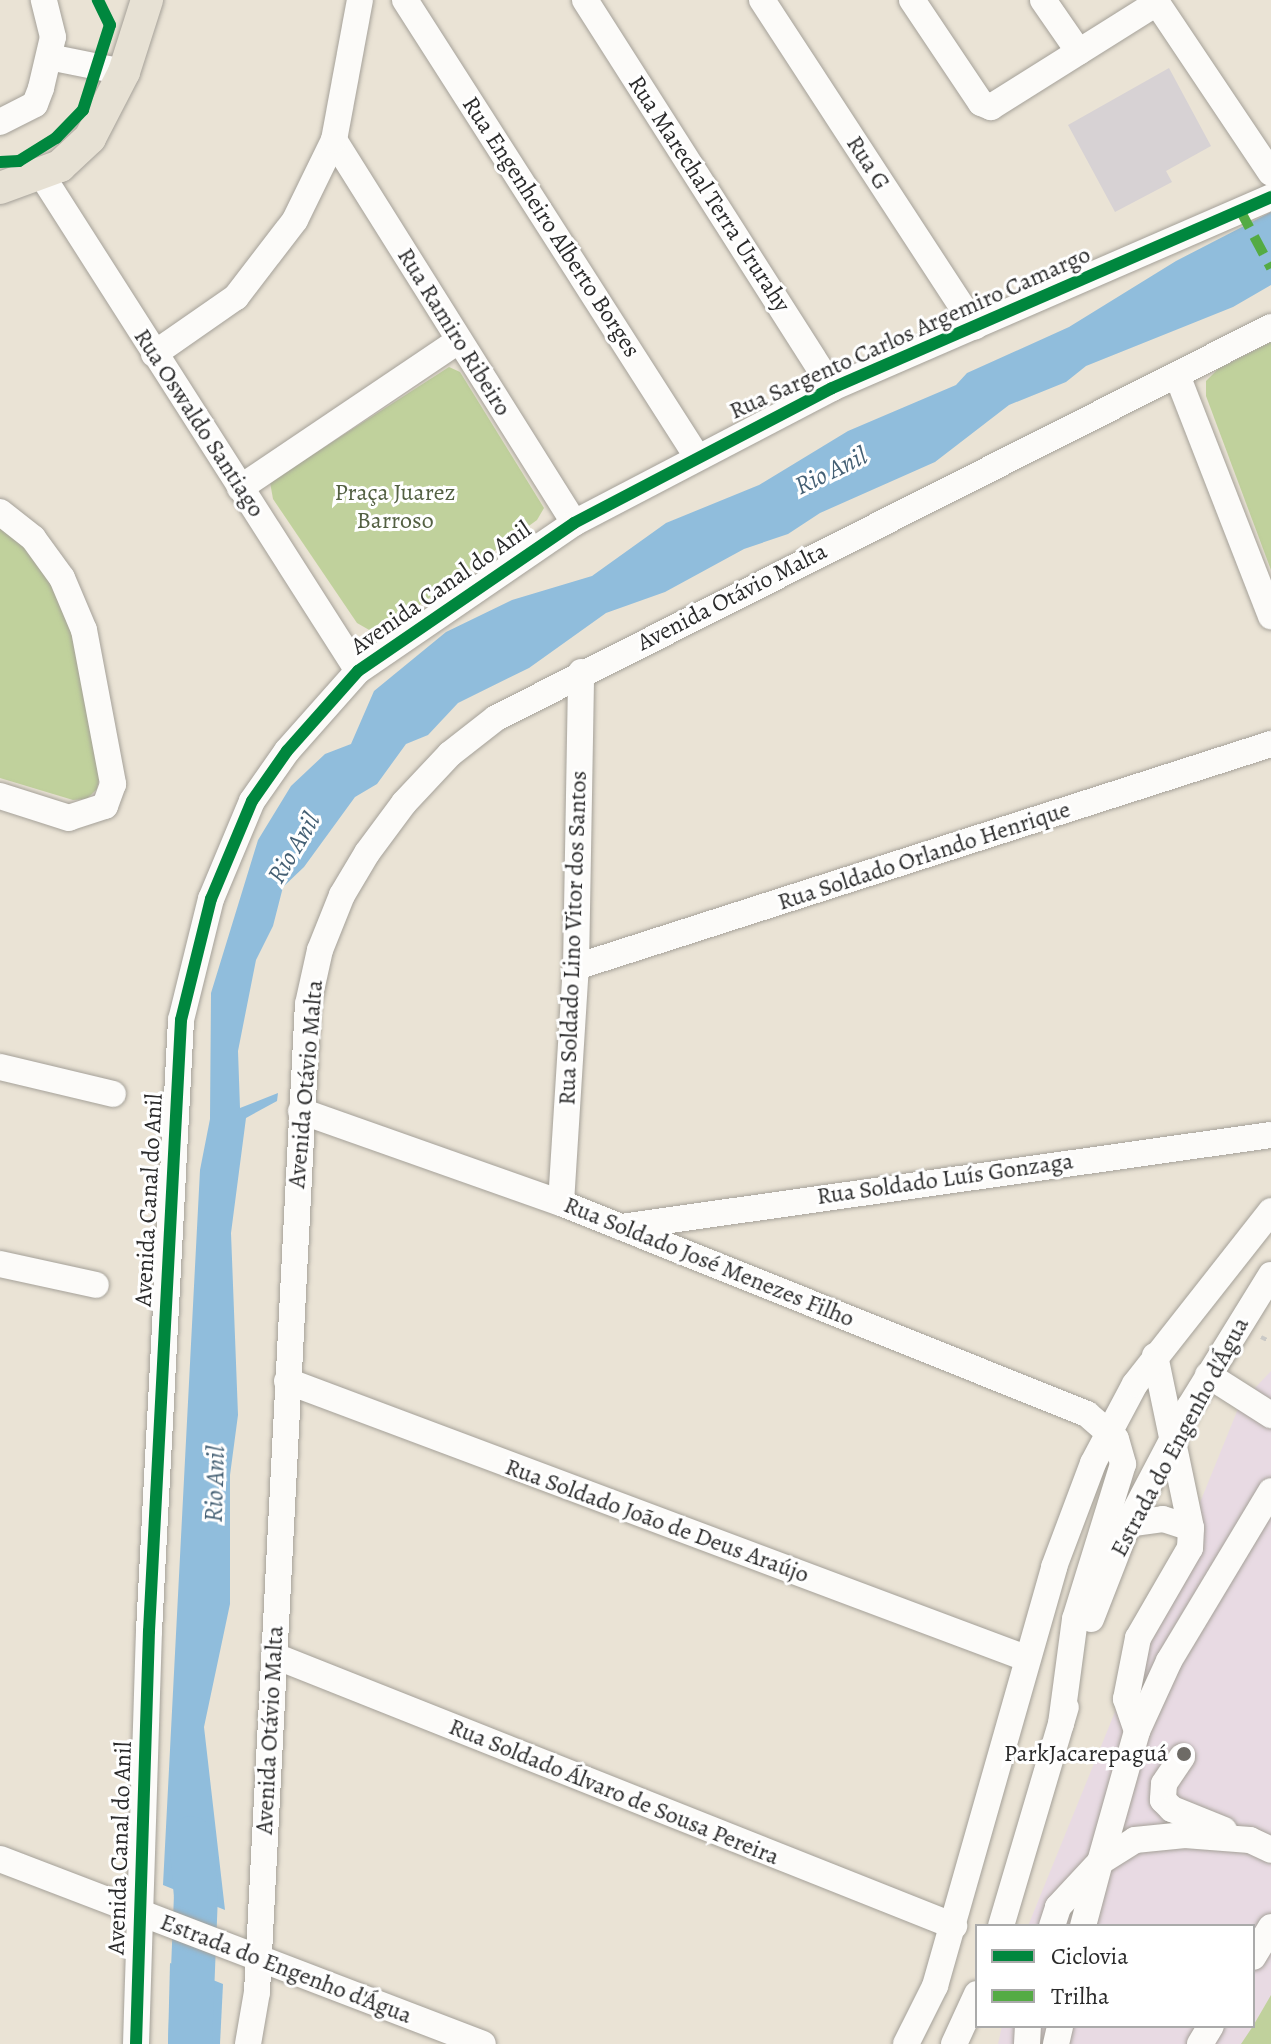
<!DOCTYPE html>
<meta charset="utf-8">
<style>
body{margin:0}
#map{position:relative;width:1271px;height:2044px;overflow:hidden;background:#eae3d5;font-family:Alegreya,serif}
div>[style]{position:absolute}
.built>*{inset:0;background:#e8dae3}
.green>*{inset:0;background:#c0d19c}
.water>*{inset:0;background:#90bddc}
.river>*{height:44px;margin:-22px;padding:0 22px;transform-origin:22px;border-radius:22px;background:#90bddc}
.building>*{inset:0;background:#d7d2d4}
.path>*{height:4px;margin-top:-2px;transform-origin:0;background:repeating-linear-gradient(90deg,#cac9c6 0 6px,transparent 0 12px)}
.roads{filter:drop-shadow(0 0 2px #a5a199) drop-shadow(0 0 2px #a5a199)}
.minor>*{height:26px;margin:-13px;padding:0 13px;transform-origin:13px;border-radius:13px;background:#fcfbf9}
.major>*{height:32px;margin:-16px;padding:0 16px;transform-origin:16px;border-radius:16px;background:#e7e1d4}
.quiet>*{height:10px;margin-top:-5px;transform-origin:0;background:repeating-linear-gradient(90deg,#54ab44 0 20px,transparent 0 30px)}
.cycleway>*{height:12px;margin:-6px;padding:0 6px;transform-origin:6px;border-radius:6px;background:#00873e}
.dots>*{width:22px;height:22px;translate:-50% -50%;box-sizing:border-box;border:4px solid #fff;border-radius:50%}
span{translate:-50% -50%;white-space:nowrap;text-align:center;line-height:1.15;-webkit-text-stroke:6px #fff;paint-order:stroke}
.street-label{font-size:24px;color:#2b2b2b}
.park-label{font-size:24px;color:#536042}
.poi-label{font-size:24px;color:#2b2b2b}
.right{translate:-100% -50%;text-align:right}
.water-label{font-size:26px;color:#445f73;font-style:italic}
.legend{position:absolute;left:975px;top:1924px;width:280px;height:104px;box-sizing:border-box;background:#fff;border:2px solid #aaa;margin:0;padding:10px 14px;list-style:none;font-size:24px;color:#2b2b2b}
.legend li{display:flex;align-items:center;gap:16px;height:40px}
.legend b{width:40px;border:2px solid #aaa}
</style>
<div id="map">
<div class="built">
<div style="clip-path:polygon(1271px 1371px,1271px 2044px,998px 2044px,1002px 2026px,1253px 2026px,1253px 1926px,1028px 1926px,1240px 1404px)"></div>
</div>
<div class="green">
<div style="clip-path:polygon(1271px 342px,1271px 570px,1206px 396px,1206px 381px,1218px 369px)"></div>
<div style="clip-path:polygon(449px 367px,460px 372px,544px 508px,537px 520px,385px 630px,371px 631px,357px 623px,273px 499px,270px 482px)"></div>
<div style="clip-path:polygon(0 520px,38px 555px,70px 616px,100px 774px,97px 789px,87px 799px,73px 800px,0 778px)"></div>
<div style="clip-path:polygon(1271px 1995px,1271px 2044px,1241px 2044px,1253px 2026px)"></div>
</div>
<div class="water">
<div style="clip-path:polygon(1271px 212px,1271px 285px,1233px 307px,1086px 366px,1066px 382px,1009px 405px,935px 462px,820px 513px,788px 534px,744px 549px,665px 592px,606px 613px,529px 668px,458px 703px,428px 735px,406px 744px,377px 784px,355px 797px,304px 867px,283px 887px,273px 926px,256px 960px,238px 1051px,240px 1108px,278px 1093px,277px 1101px,246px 1118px,231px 1233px,238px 1415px,230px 1475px,230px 1604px,204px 1727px,225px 1910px,163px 1885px,200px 1170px,210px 1119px,211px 993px,258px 840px,291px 786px,325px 754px,351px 744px,374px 691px,446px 632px,512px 600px,592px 576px,666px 523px,759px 485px,848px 431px,956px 385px,967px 373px,1069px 327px,1176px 261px)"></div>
<div style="clip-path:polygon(170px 1963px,223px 1984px,220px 2044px,168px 2044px)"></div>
</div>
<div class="river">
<div style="left:190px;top:2044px;width:147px;rotate:-87.7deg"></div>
<div style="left:196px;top:1897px;width:59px;rotate:-94.8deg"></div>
</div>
<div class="building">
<div style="clip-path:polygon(1169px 68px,1211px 146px,1166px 171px,1172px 182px,1115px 212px,1068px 125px)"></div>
</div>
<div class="path">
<div style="left:1261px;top:1337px;width:11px;rotate:27deg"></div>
</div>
<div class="roads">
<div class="minor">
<div style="left:405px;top:0;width:540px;rotate:57.4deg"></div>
<div style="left:585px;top:0;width:460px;rotate:57.5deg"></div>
<div style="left:762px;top:0;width:390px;rotate:56.9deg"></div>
<div style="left:912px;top:0;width:124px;rotate:56.2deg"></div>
<div style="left:981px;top:103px;width:11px;rotate:22deg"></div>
<div style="left:991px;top:107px;width:196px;rotate:-32.1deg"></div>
<div style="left:1043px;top:0;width:63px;rotate:55.3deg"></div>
<div style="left:1155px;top:0;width:208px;rotate:56.2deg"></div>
<div style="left:49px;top:57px;width:76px;rotate:11.3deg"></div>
<div style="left:0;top:122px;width:39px;rotate:-27deg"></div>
<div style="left:35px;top:104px;width:17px;rotate:-69deg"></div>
<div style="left:41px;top:88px;width:52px;rotate:-76.8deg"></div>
<div style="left:53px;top:37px;width:38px;rotate:-104deg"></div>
<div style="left:334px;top:140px;width:452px;rotate:57.9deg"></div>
<div style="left:41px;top:174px;width:589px;rotate:57.47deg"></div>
<div style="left:154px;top:354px;width:100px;rotate:-34.8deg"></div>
<div style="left:236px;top:297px;width:97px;rotate:-52.5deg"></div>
<div style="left:295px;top:220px;width:89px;rotate:-64deg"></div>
<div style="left:334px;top:140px;width:142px;rotate:-79.5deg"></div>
<div style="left:1177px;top:375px;width:259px;rotate:68.7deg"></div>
<div style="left:240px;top:488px;width:263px;rotate:-34deg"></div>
<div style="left:0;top:512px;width:42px;rotate:38.2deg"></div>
<div style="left:33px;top:538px;width:49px;rotate:54.1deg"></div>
<div style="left:62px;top:578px;width:56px;rotate:67.1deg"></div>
<div style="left:84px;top:630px;width:157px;rotate:79.3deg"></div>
<div style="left:113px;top:784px;width:23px;rotate:110deg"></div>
<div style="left:105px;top:806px;width:38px;rotate:162deg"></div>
<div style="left:69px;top:818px;width:72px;rotate:-162.3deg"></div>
<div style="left:576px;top:967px;width:730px;rotate:-17.79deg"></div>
<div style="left:0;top:1067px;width:116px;rotate:13.4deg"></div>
<div style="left:301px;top:1111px;width:276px;rotate:19.5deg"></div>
<div style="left:561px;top:1203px;width:567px;rotate:21.86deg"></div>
<div style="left:1087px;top:1414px;width:38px;rotate:41deg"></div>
<div style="left:1116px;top:1439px;width:26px;rotate:74deg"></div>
<div style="left:1123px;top:1464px;width:162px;rotate:107.2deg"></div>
<div style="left:1075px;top:1619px;width:106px;rotate:97.6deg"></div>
<div style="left:561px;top:1203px;width:236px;rotate:-86.4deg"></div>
<div style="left:576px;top:967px;width:295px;rotate:-89deg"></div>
<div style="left:621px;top:1227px;width:656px;rotate:-8.06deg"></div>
<div style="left:0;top:1264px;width:98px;rotate:12.3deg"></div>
<div style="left:1208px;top:1375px;width:75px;rotate:32.4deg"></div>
<div style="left:287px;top:1381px;width:791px;rotate:20.56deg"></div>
<div style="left:1128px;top:1524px;width:35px;rotate:-8deg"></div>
<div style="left:1163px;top:1519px;width:29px;rotate:18deg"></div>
<div style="left:1091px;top:1619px;width:102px;rotate:-68.7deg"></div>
<div style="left:1128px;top:1524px;width:133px;rotate:-62.3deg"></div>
<div style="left:1190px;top:1406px;width:154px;rotate:-58.3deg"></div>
<div style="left:275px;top:1656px;width:731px;rotate:21.68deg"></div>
<div style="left:1137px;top:1731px;width:34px;rotate:-109deg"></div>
<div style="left:1126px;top:1699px;width:62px;rotate:-78.9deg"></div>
<div style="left:1138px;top:1638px;width:104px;rotate:-60deg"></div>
<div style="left:1190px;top:1548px;width:20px;rotate:-87deg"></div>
<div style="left:1191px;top:1528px;width:176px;rotate:-101.8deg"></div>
<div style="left:1182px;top:1757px;width:32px;rotate:124deg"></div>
<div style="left:1164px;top:1784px;width:16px;rotate:94deg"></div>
<div style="left:1163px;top:1800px;width:13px;rotate:45deg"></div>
<div style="left:1172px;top:1809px;width:56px;rotate:22deg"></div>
<div style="left:0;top:1859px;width:517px;rotate:20.96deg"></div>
<div style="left:1001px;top:1926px;width:228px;rotate:-73.5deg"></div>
<div style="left:1052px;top:1926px;width:20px;rotate:-72deg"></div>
<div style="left:1058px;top:1907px;width:62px;rotate:-47deg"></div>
<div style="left:1100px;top:1862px;width:136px;rotate:-74.2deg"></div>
<div style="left:1137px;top:1731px;width:77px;rotate:-65.4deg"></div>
<div style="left:1169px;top:1661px;width:198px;rotate:-59deg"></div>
<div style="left:1083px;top:1926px;width:66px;rotate:-75.1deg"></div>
<div style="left:1100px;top:1862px;width:41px;rotate:-32.2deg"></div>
<div style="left:1135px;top:1840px;width:50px;rotate:-5.7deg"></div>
<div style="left:1185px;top:1835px;width:65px;rotate:4.4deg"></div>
<div style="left:1250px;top:1840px;width:23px;rotate:25deg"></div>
<div style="left:1253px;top:1957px;width:35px;rotate:-59deg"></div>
<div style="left:136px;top:2044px;width:413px;rotate:-88.2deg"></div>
<div style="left:149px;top:1631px;width:612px;rotate:-87deg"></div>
<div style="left:181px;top:1020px;width:125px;rotate:-76.1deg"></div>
<div style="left:211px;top:899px;width:106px;rotate:-67.3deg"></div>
<div style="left:252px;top:801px;width:61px;rotate:-55deg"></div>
<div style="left:287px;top:751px;width:107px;rotate:-48.4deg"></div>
<div style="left:358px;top:671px;width:262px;rotate:-34.4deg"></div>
<div style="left:574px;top:523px;width:291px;rotate:-27.6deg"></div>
<div style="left:832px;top:388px;width:479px;rotate:-23.5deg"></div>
<div style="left:248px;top:2044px;width:53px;rotate:-80.2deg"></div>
<div style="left:257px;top:1992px;width:989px;rotate:-87.05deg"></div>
<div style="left:308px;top:1004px;width:55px;rotate:-77.5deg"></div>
<div style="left:320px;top:950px;width:59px;rotate:-68.2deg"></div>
<div style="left:342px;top:895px;width:49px;rotate:-59.2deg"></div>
<div style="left:367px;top:853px;width:62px;rotate:-53.5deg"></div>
<div style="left:404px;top:803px;width:67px;rotate:-46.8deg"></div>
<div style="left:450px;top:754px;width:58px;rotate:-38deg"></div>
<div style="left:496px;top:718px;width:868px;rotate:-26.77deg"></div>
<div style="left:906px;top:2044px;width:65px;rotate:-63.4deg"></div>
<div style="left:935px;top:1986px;width:436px;rotate:-74.1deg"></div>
<div style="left:1054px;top:1567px;width:111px;rotate:-69.4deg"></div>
<div style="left:1093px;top:1463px;width:89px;rotate:-62deg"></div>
<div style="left:1135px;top:1384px;width:220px;rotate:-51.8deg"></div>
<div style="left:954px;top:2044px;width:55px;rotate:-65.3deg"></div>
<div style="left:1027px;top:2044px;width:18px;rotate:-87deg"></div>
<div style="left:1056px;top:2044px;width:18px;rotate:-77deg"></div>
<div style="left:1200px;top:2044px;width:21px;rotate:-59deg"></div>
</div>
<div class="major">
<div style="left:0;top:188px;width:64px;rotate:-20.1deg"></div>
<div style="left:60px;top:166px;width:41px;rotate:-43deg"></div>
<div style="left:90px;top:138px;width:74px;rotate:-62.7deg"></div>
<div style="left:124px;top:72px;width:76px;rotate:-72.3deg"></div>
</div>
</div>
<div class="quiet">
<div style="left:1240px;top:210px;width:66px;rotate:61.9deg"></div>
</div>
<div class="cycleway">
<div style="left:0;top:162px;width:19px;rotate:-3deg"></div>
<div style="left:19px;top:161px;width:44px;rotate:-31.9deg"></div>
<div style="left:56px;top:138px;width:39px;rotate:-46deg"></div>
<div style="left:83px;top:110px;width:89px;rotate:-72.4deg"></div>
<div style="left:110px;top:25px;width:28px;rotate:-116deg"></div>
<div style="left:136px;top:2044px;width:413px;rotate:-88.2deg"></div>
<div style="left:149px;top:1631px;width:612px;rotate:-87deg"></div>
<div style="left:181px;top:1020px;width:125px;rotate:-76.1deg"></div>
<div style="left:211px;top:899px;width:106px;rotate:-67.3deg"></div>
<div style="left:252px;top:801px;width:61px;rotate:-55deg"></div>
<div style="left:287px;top:751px;width:107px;rotate:-48.4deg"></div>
<div style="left:358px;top:671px;width:262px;rotate:-34.4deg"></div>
<div style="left:574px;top:523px;width:291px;rotate:-27.6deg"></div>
<div style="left:832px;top:388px;width:479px;rotate:-23.5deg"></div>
</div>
<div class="dots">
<div style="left:1184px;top:1754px;background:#6e6b66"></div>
</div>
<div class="street-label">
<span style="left:868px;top:163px;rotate:57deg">Rua G</span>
<span style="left:709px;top:194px;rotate:57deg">Rua Marechal Terra Ururahy</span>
<span style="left:551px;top:227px;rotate:57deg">Rua Engenheiro Alberto Borges</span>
<span style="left:454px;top:332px;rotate:58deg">Rua Ramiro Ribeiro</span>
<span style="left:910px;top:333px;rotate:-24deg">Rua Sargento Carlos Argemiro Camargo</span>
<span style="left:199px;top:423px;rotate:57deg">Rua Oswaldo Santiago</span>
<span style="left:441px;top:588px;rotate:-35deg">Avenida Canal do Anil</span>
<span style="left:732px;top:597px;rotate:-27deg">Avenida Otávio Malta</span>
<span style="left:924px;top:856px;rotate:-18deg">Rua Soldado Orlando Henrique</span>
<span style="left:573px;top:938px;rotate:-88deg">Rua Soldado Lino Vitor dos Santos</span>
<span style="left:306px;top:1084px;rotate:-85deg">Avenida Otávio Malta</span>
<span style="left:945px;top:1179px;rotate:-8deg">Rua Soldado Luís Gonzaga</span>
<span style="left:149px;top:1200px;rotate:-87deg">Avenida Canal do Anil</span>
<span style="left:709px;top:1262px;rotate:22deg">Rua Soldado José Menezes Filho</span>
<span style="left:1180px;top:1437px;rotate:-62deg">Estrada do Engenho d'Água</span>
<span style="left:657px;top:1521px;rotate:20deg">Rua Soldado João de Deus Araújo</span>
<span style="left:270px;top:1730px;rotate:-87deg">Avenida Otávio Malta</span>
<span style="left:614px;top:1792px;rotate:22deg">Rua Soldado Álvaro de Sousa Pereira</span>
<span style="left:120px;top:1848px;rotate:-88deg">Avenida Canal do Anil</span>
<span style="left:286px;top:1969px;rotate:21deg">Estrada do Engenho d'Água</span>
</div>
<div class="park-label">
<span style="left:395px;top:507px">Praça Juarez<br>Barroso</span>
</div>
<div class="poi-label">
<span class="right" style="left:1168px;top:1754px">ParkJacarepaguá</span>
</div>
<div class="water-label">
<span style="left:831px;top:471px;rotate:-26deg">Rio Anil</span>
<span style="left:294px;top:848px;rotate:-59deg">Rio Anil</span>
<span style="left:215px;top:1484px;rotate:-88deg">Rio Anil</span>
</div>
<ul class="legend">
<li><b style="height:10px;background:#00873e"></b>Ciclovia</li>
<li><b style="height:10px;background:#54ab44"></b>Trilha</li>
</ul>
</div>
